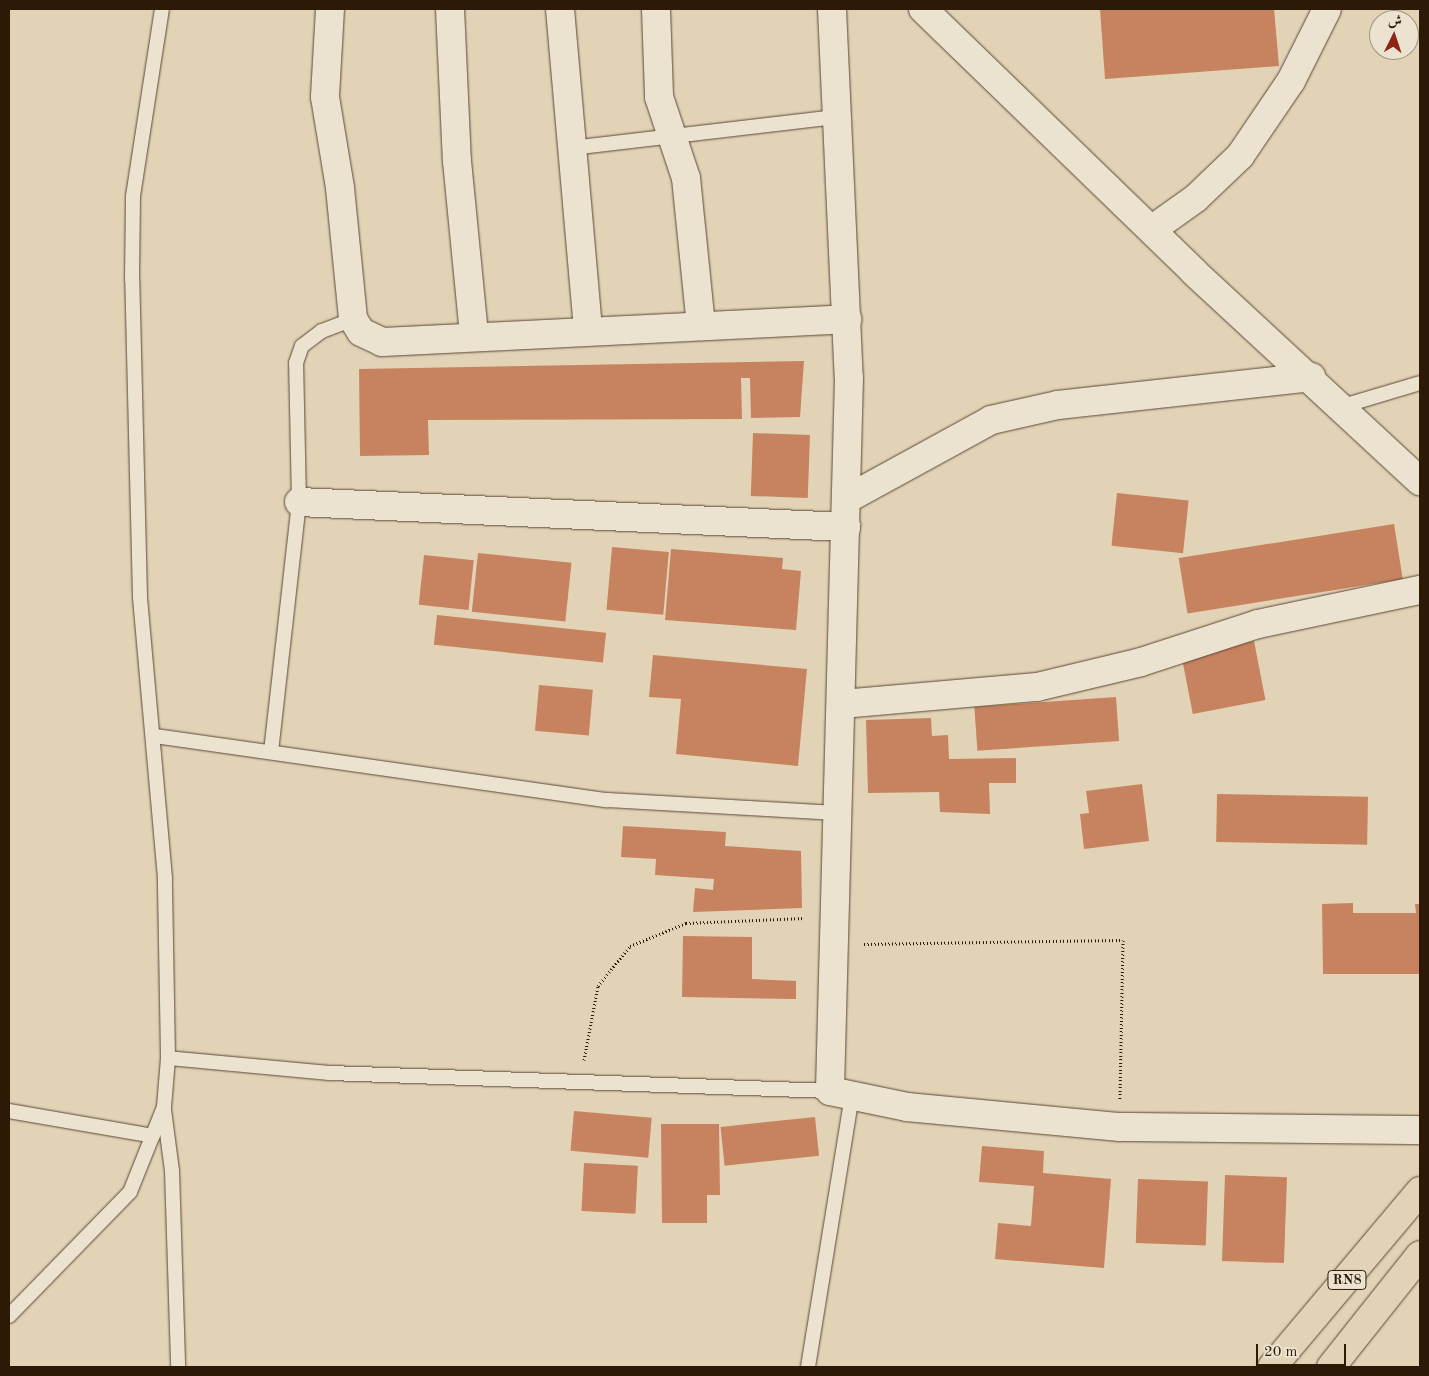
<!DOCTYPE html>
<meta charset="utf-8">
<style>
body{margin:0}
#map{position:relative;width:1429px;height:1376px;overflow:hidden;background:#e2d3b7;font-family:"Old Standard TT",Amiri,serif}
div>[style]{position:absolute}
.building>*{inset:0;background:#c7835f;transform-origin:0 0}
.path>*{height:3px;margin-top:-1.5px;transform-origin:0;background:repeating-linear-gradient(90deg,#2c1a07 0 1px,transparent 0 3.5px)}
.roads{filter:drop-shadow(0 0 1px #5a4833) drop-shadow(0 0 1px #5a4833)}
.lane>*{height:14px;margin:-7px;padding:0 7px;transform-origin:7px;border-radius:7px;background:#ece2d0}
.street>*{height:28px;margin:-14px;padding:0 14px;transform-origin:14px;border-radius:14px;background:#ece2d0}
.highway>*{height:28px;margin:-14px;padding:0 14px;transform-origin:14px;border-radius:14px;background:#e2d3b7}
span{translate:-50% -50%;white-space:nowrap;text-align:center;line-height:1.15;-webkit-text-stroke:4px #ece2d0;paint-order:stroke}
.shield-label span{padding:1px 4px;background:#ece2d0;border:1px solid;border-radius:4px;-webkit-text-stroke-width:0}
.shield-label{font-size:14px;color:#2c1a07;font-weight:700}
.frame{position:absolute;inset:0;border:10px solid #2c1a07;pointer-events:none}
.north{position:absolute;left:1369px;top:10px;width:50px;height:50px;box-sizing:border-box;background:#ece2d0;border:1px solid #9f9280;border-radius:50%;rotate:4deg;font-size:14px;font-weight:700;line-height:20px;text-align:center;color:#2c1a07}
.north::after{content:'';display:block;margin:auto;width:18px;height:22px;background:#8f2418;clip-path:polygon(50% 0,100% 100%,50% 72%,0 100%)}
.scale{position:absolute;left:1256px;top:1344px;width:90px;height:22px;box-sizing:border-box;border:2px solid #2c1a07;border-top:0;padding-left:6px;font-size:15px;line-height:18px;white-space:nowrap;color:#2c1a07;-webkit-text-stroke:4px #ece2d0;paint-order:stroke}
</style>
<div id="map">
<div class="building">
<div style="clip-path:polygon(1100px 9px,1274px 9px,1279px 66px,1105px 79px)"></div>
<div style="clip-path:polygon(804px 361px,800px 417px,751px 418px,750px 378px,741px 378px,742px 419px,428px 420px,429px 455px,360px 456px,359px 369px)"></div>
<div style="left:753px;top:433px;width:57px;height:63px;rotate:2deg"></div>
<div style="left:1117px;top:493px;width:72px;height:53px;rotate:6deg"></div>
<div style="left:1394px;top:524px;width:56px;height:218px;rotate:81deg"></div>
<div style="left:612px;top:547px;width:57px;height:63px;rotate:5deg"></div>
<div style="clip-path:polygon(671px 549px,783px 558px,782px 569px,801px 571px,796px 630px,665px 620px)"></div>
<div style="left:478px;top:553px;width:94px;height:59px;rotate:6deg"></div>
<div style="left:424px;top:555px;width:50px;height:50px;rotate:6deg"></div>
<div style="left:437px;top:615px;width:170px;height:30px;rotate:6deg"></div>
<div style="left:1254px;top:641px;width:60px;height:74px;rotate:79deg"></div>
<div style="clip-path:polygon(653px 655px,807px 669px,798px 766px,676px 754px,681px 699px,649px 697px)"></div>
<div style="left:539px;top:685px;width:54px;height:46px;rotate:5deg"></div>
<div style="left:1116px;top:697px;width:44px;height:142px;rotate:86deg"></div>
<div style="clip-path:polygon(931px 718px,932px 736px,948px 735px,949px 759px,1016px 758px,1016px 783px,989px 783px,990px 814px,940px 812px,939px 792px,868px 793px,866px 720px)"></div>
<div style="clip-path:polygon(1142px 784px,1149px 841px,1084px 849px,1080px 814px,1089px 813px,1086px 791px)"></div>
<div style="left:1217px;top:794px;width:151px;height:48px;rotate:1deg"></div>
<div style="clip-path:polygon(623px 826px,726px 832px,725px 846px,801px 851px,802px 908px,693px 912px,695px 888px,713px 890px,714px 879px,655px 875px,656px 859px,621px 857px)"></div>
<div style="clip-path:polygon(1353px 903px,1353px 913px,1416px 913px,1415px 904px,1420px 904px,1420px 974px,1323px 974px,1322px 904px)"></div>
<div style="clip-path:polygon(683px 936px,752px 937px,752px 979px,796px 981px,796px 999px,682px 997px)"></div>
<div style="left:574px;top:1111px;width:78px;height:40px;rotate:5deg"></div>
<div style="left:815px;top:1117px;width:39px;height:95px;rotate:84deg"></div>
<div style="clip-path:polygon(661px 1124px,719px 1124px,720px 1195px,707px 1195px,707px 1223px,662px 1223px)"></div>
<div style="clip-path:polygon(982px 1146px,1044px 1151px,1043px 1173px,1111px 1179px,1104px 1268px,995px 1259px,998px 1223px,1031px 1226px,1034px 1186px,979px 1182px)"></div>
<div style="left:584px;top:1163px;width:54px;height:48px;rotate:3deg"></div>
<div style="left:1225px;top:1175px;width:62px;height:86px;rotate:2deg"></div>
<div style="left:1138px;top:1179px;width:70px;height:64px;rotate:2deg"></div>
</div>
<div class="path">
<div style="left:864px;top:944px;width:259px;rotate:-0.9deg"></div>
<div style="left:1123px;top:940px;width:159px;rotate:91.1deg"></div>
<div style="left:584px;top:1060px;width:75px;rotate:-79.3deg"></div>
<div style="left:598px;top:986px;width:51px;rotate:-51.3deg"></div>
<div style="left:630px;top:946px;width:61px;rotate:-22.3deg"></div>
<div style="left:686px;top:923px;width:119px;rotate:-2.4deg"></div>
</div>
<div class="roads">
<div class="lane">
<div style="left:572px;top:148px;width:267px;rotate:-6.7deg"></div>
<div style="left:1343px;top:406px;width:80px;rotate:-16.6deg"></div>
<div style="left:155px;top:736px;width:456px;rotate:8.1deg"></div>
<div style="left:606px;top:800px;width:233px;rotate:3.2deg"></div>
<div style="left:271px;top:752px;width:252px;rotate:-83.6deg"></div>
<div style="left:299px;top:502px;width:139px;rotate:-91.2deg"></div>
<div style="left:296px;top:363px;width:18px;rotate:-71deg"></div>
<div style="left:302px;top:346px;width:25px;rotate:-37deg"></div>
<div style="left:322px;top:331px;width:33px;rotate:-21deg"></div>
<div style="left:168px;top:1058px;width:163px;rotate:5.3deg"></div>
<div style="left:330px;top:1073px;width:500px;rotate:2.06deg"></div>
<div style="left:164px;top:1110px;width:62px;rotate:82.5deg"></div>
<div style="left:172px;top:1171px;width:196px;rotate:88.2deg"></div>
<div style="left:9px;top:1111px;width:146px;rotate:9.8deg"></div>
<div style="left:9px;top:1316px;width:173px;rotate:-45.7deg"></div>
<div style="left:130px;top:1192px;width:92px;rotate:-68.2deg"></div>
<div style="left:164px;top:1107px;width:49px;rotate:-85.3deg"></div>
<div style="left:168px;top:1058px;width:180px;rotate:-91deg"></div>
<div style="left:165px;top:878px;width:282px;rotate:-95.1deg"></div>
<div style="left:140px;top:597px;width:318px;rotate:-91.4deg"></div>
<div style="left:132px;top:279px;width:83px;rotate:-89.3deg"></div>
<div style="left:133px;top:196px;width:189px;rotate:-81.2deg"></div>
<div style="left:808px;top:1367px;width:277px;rotate:-80.8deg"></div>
</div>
<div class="street">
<div style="left:330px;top:9px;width:88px;rotate:93.3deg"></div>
<div style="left:325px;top:97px;width:92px;rotate:80.6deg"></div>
<div style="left:340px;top:188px;width:132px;rotate:84.3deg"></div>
<div style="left:353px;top:319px;width:15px;rotate:58deg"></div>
<div style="left:361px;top:332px;width:23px;rotate:25deg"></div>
<div style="left:382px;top:342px;width:466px;rotate:-2.8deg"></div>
<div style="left:450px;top:9px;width:152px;rotate:87.4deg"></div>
<div style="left:457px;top:161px;width:175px;rotate:84.4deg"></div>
<div style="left:560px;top:9px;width:323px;rotate:85deg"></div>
<div style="left:656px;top:9px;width:88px;rotate:88deg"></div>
<div style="left:659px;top:97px;width:85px;rotate:71.6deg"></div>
<div style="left:686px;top:178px;width:149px;rotate:84.2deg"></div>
<div style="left:832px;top:9px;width:369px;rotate:87.4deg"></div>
<div style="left:849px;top:378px;width:713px;rotate:91.53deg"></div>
<div style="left:830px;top:1091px;width:79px;rotate:11.7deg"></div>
<div style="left:907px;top:1107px;width:214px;rotate:5.4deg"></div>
<div style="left:1120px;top:1127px;width:300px;rotate:0.6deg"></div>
<div style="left:923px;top:9px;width:378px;rotate:44.1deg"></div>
<div style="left:1194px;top:272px;width:308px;rotate:42.8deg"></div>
<div style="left:1154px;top:228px;width:52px;rotate:-35.5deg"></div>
<div style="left:1196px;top:198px;width:61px;rotate:-43.7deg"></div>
<div style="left:1240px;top:156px;width:91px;rotate:-55.8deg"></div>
<div style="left:1291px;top:81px;width:80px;rotate:-63.4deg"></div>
<div style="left:847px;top:499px;width:164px;rotate:-28.7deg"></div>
<div style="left:991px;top:420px;width:69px;rotate:-12.6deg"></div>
<div style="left:1058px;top:405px;width:255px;rotate:-6.3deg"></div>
<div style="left:299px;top:502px;width:548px;rotate:2.62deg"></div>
<div style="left:842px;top:704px;width:196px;rotate:-5deg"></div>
<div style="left:1037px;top:687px;width:107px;rotate:-13.5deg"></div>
<div style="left:1141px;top:662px;width:123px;rotate:-18deg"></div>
<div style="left:1258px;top:624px;width:166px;rotate:-11.9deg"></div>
</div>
<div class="highway">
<div style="left:1272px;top:1367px;width:230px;rotate:-49.9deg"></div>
<div style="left:1331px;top:1367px;width:143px;rotate:-51.5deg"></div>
</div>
</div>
<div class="shield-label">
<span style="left:1347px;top:1280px">RN8</span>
</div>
<div class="frame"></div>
<div class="north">ش</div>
<div class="scale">20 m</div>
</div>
